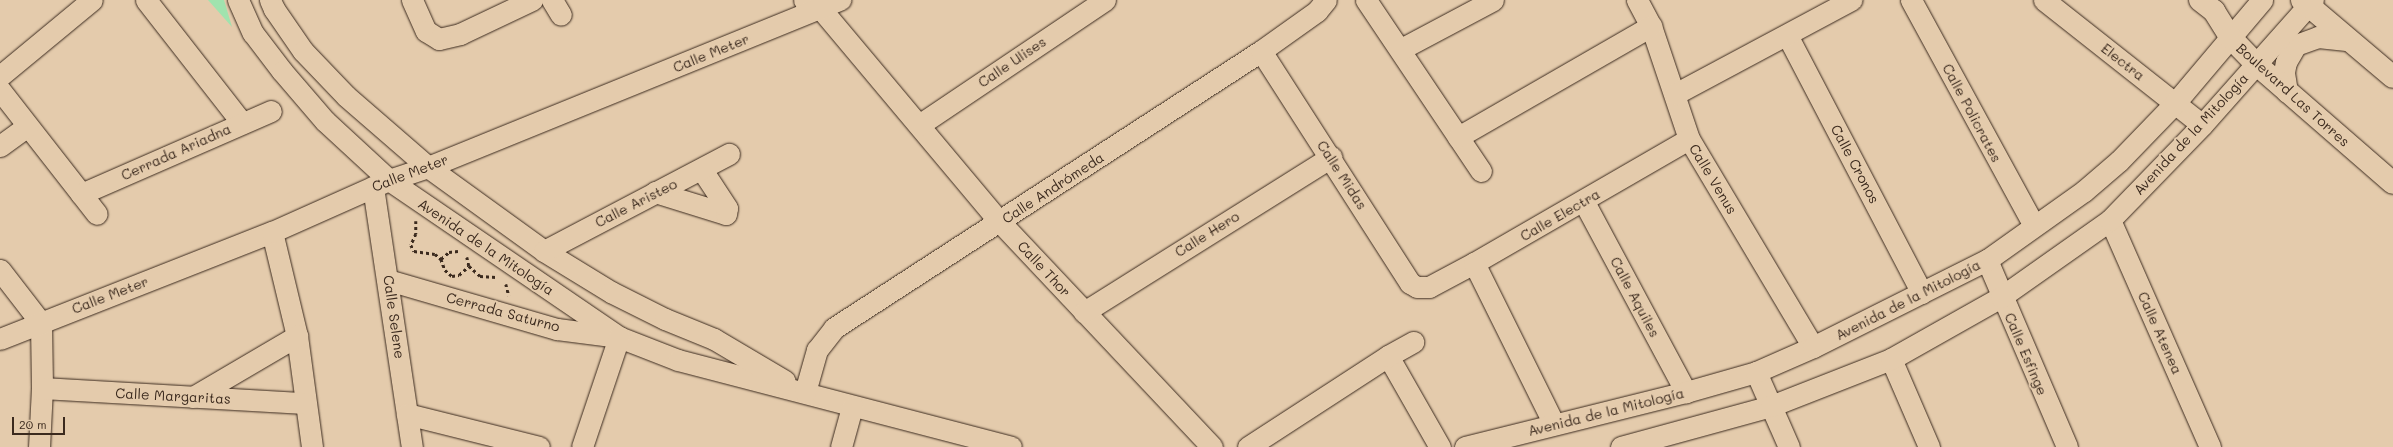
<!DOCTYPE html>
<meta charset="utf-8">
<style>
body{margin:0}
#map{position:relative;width:2393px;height:447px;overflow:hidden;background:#e4cbac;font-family:Mali,sans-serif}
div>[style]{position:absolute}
.green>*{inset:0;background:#a0e3ae}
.path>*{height:2.5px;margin-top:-1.25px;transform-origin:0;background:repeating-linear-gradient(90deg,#3b2a1e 0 3px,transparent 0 6px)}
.roads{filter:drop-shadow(0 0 1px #3b2a1e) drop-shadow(0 0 1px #3b2a1e)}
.minor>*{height:21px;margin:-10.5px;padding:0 10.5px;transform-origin:10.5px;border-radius:10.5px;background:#e4cbac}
.major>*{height:22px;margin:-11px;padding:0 11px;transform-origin:11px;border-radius:11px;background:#e4cbac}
span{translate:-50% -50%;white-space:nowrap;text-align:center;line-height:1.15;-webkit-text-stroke:4px #e4cbac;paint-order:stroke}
.street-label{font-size:14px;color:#3b2a1e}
.scale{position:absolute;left:12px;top:417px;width:53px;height:18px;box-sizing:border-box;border:2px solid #3b2a1e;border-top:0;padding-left:5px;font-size:12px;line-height:14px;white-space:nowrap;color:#3b2a1e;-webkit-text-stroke:3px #e4cbac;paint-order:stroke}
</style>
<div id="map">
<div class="green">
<div style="clip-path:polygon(208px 0,224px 0,232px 27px)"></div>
</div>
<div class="path">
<div style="left:416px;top:221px;width:13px;rotate:90deg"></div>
<div style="left:416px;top:234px;width:12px;rotate:114deg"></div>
<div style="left:411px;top:245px;width:7px;rotate:63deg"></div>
<div style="left:414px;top:251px;width:21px;rotate:8deg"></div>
<div style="left:435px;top:254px;width:8px;rotate:40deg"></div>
<div style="left:441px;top:259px;width:12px;rotate:70deg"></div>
<div style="left:445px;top:270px;width:9px;rotate:41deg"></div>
<div style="left:452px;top:276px;width:7px;rotate:-8deg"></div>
<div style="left:459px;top:275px;width:13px;rotate:-42deg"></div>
<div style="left:467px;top:257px;width:9px;rotate:77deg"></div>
<div style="left:469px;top:266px;width:15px;rotate:42deg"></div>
<div style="left:480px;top:276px;width:16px;rotate:4deg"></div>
<div style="left:441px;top:259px;width:11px;rotate:-41deg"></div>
<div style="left:449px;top:252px;width:9px;rotate:-6deg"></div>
<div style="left:506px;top:284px;width:12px;rotate:76deg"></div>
</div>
<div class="roads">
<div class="minor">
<div style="left:146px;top:0;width:156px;rotate:52deg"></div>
<div style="left:238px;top:0;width:36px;rotate:66deg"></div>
<div style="left:253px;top:33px;width:48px;rotate:52.7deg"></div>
<div style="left:282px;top:71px;width:66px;rotate:49.3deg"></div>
<div style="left:325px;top:121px;width:87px;rotate:42.7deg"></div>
<div style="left:389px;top:180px;width:278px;rotate:34.3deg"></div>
<div style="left:619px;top:337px;width:63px;rotate:21.3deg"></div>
<div style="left:678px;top:360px;width:344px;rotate:14.6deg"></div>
<div style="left:270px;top:0;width:10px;rotate:66deg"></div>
<div style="left:274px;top:9px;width:51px;rotate:55.4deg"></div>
<div style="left:303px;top:51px;width:62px;rotate:46.3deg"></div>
<div style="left:346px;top:96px;width:108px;rotate:40.9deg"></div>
<div style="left:428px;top:167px;width:143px;rotate:35.9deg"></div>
<div style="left:544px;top:251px;width:79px;rotate:31.5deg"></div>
<div style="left:611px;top:292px;width:60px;rotate:26.6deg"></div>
<div style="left:665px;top:319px;width:53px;rotate:22.2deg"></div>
<div style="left:714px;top:339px;width:82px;rotate:30.6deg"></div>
<div style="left:412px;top:0;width:34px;rotate:66deg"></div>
<div style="left:426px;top:31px;width:15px;rotate:32deg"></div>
<div style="left:439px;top:39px;width:22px;rotate:-13deg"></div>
<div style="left:460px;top:34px;width:80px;rotate:-25.3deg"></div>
<div style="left:552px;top:0;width:17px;rotate:59deg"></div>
<div style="left:804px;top:0;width:19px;rotate:28deg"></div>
<div style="left:821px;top:9px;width:278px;rotate:50deg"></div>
<div style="left:1000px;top:222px;width:309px;rotate:46.7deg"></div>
<div style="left:1366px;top:0;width:206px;rotate:56.1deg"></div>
<div style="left:1637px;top:0;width:30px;rotate:62deg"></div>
<div style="left:1651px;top:26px;width:119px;rotate:71.4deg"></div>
<div style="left:1689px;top:139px;width:242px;rotate:59.2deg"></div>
<div style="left:1911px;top:0;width:257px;rotate:61.4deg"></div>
<div style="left:2044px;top:0;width:201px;rotate:38.3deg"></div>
<div style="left:1787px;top:35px;width:291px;rotate:62.4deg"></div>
<div style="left:1401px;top:49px;width:104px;rotate:-28deg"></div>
<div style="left:1261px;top:51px;width:276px;rotate:57.3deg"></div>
<div style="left:1410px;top:283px;width:8px;rotate:30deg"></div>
<div style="left:1417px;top:287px;width:12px"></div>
<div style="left:1429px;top:287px;width:51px;rotate:-28.1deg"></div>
<div style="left:1474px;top:263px;width:248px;rotate:-30deg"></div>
<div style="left:0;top:76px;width:119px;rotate:-39.6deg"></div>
<div style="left:0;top:90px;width:157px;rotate:52deg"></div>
<div style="left:2287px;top:92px;width:20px;rotate:-99deg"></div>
<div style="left:2284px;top:72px;width:10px;rotate:-79deg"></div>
<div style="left:2286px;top:62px;width:20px;rotate:-60deg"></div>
<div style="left:2296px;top:45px;width:23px;rotate:-20deg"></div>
<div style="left:2318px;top:37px;width:31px;rotate:6deg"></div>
<div style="left:1675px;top:94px;width:200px;rotate:-28.1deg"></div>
<div style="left:919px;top:125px;width:224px;rotate:-33.9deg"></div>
<div style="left:1458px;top:137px;width:223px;rotate:-29.9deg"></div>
<div style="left:0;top:146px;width:34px;rotate:-36deg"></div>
<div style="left:373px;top:187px;width:263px;rotate:81.5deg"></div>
<div style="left:655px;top:192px;width:74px;rotate:17.2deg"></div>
<div style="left:726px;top:214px;width:6px;rotate:-81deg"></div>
<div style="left:727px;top:208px;width:45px;rotate:-123.3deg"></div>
<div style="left:81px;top:194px;width:207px;rotate:-23.6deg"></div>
<div style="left:1584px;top:202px;width:216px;rotate:61.8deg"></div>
<div style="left:2110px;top:220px;width:248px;rotate:66.2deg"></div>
<div style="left:272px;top:232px;width:107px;rotate:76.5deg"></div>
<div style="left:297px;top:336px;width:112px;rotate:82.3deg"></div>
<div style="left:544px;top:251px;width:209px;rotate:-27.7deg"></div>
<div style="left:1987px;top:260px;width:203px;rotate:66.8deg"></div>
<div style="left:1474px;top:263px;width:180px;rotate:63.6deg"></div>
<div style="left:0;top:270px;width:67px;rotate:52.3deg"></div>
<div style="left:41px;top:323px;width:65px;rotate:89.1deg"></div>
<div style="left:42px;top:388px;width:59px;rotate:92.9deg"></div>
<div style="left:388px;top:280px;width:176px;rotate:16.2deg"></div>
<div style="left:557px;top:329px;width:63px;rotate:7.4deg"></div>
<div style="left:619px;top:337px;width:116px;rotate:108.6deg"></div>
<div style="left:1084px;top:312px;width:292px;rotate:-32.1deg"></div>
<div style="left:0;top:339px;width:292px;rotate:-21.5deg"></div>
<div style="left:272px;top:232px;width:128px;rotate:-24deg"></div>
<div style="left:389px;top:180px;width:41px;rotate:-18.4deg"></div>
<div style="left:428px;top:167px;width:445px;rotate:-22.1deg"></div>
<div style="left:1388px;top:356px;width:105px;rotate:60.3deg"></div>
<div style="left:1891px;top:359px;width:96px;rotate:66.6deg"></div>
<div style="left:1756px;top:372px;width:82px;rotate:66.3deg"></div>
<div style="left:42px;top:388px;width:263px;rotate:3.3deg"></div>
<div style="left:805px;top:392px;width:44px;rotate:-74.1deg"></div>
<div style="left:817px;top:350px;width:28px;rotate:-52deg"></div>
<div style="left:834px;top:328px;width:509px;rotate:-32.97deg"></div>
<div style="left:1261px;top:51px;width:69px;rotate:-35.5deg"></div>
<div style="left:1317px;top:11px;width:14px;rotate:-51deg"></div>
<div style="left:193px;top:397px;width:121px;rotate:-30.4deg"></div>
<div style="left:407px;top:414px;width:136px;rotate:14deg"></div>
<div style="left:841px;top:447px;width:41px;rotate:-74.6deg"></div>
<div style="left:1248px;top:447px;width:167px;rotate:-33deg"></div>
<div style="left:1388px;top:356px;width:29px;rotate:-29deg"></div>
<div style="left:1465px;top:447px;width:228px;rotate:-14deg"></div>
<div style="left:1686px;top:392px;width:73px;rotate:-15.9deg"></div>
<div style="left:1756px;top:372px;width:62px;rotate:-23.7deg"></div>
<div style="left:1813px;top:347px;width:195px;rotate:-26.6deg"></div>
<div style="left:1987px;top:260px;width:119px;rotate:-35.4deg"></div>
<div style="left:2084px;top:191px;width:46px;rotate:-40.6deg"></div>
<div style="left:2119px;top:161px;width:81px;rotate:-46deg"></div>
<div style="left:2175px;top:103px;width:135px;rotate:-49.8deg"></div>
<div style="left:1621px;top:447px;width:156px;rotate:-15.3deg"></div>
<div style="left:1771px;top:406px;width:129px;rotate:-21.4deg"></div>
<div style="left:1891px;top:359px;width:126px;rotate:-29.4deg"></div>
<div style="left:2001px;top:297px;width:133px;rotate:-35.2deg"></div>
<div style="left:2110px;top:220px;width:132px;rotate:-45.9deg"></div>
<div style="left:2202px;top:125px;width:167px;rotate:-48.4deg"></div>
</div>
<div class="major">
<div style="left:2200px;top:0;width:18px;rotate:38deg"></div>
<div style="left:2214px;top:11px;width:31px;rotate:58deg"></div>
<div style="left:2230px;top:37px;width:37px;rotate:46deg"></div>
<div style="left:2256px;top:64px;width:181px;rotate:41deg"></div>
<div style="left:2302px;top:0;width:119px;rotate:40.2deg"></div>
</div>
</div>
<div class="street-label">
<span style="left:711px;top:53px;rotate:-22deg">Calle Meter</span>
<span style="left:1012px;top:62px;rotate:-34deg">Calle Ulises</span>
<span style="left:2123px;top:62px;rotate:38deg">Electra</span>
<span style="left:2293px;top:95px;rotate:42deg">Boulevard Las Torres</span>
<span style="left:1972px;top:113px;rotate:62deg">Calle Policrates</span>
<span style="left:2191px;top:134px;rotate:-47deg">Avenida de la Mitología</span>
<span style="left:176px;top:152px;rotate:-24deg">Cerrada Ariadna</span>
<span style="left:1855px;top:164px;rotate:62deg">Calle Cronos</span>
<span style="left:410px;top:173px;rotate:-21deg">Calle Meter</span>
<span style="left:1342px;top:175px;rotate:57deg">Calle Midas</span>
<span style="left:1713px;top:179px;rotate:59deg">Calle Venus</span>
<span style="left:1053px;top:188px;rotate:-33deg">Calle Andrómeda</span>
<span style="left:636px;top:203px;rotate:-27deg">Calle Aristeo</span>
<span style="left:1560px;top:215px;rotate:-30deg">Calle Electra</span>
<span style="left:1207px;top:234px;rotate:-32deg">Calle Hero</span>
<span style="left:486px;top:247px;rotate:34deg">Avenida de la Mitología</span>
<span style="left:1044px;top:269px;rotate:47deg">Calle Thor</span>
<span style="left:110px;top:295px;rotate:-21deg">Calle Meter</span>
<span style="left:1635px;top:297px;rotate:62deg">Calle Aquiles</span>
<span style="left:1908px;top:300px;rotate:-27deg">Avenida de la Mitología</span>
<span style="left:503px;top:312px;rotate:15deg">Cerrada Saturno</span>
<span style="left:394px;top:317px;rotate:82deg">Calle Selene</span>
<span style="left:2160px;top:333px;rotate:66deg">Calle Atenea</span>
<span style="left:2026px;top:354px;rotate:67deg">Calle Esfinge</span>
<span style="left:173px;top:396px;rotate:3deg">Calle Margaritas</span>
<span style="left:1606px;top:412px;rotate:-14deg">Avenida de la Mitología</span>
</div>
<div class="scale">20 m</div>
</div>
